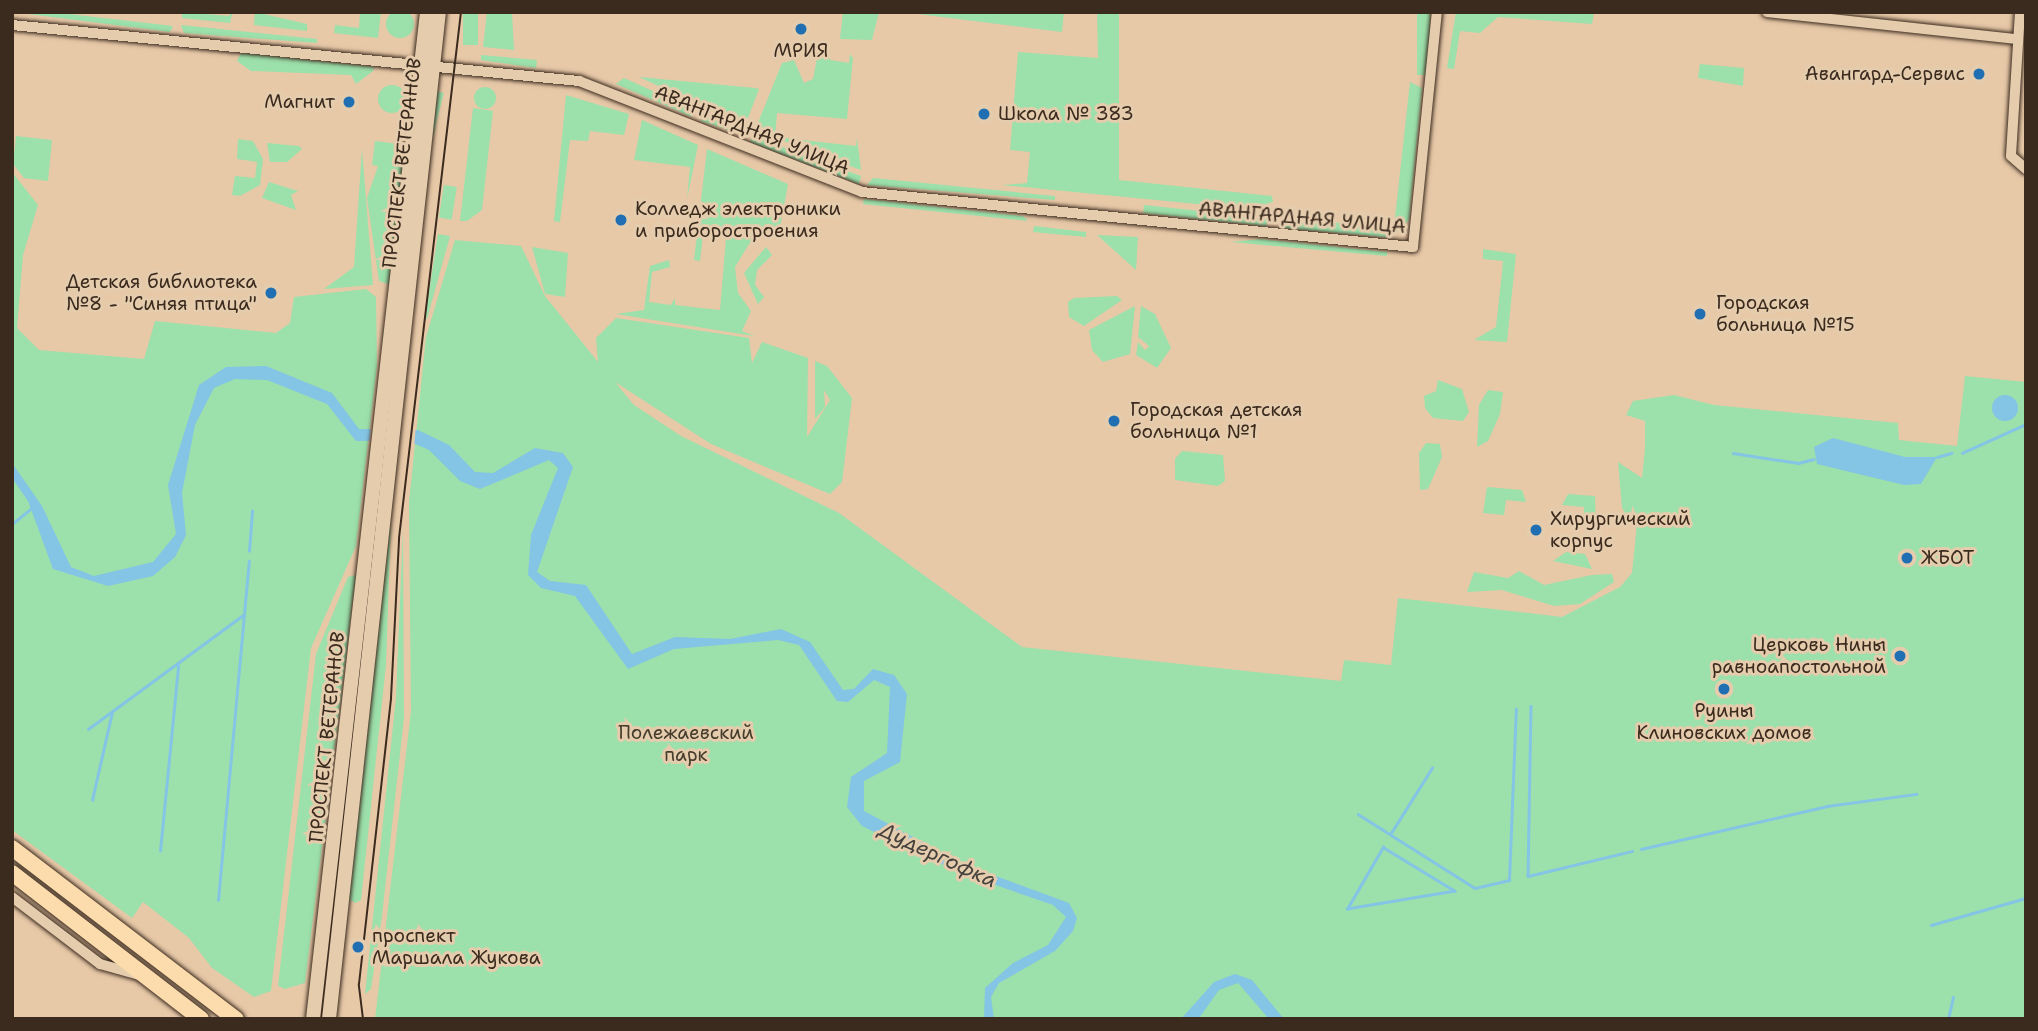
<!DOCTYPE html>
<meta charset="utf-8">
<style>
body{margin:0}
#map{position:relative;width:2038px;height:1031px;overflow:hidden;background:#e7c9a8;font-family:"Shantell Sans",sans-serif}
div>[style]{position:absolute}
.green>*{inset:0;background:#9ce0ab;transform-origin:0 0}
.round{border-radius:50%}
.water>*{inset:0;background:#84c4e5}
.pier>*{inset:0;background:#e7c9a8}
.stream>*{height:2.5px;margin:-1.25px;padding:0 1.25px;transform-origin:1.25px;border-radius:1.25px;background:#84c4e5}
.roads{filter:drop-shadow(0 0 2px #3b2a1e) drop-shadow(0 0 2px #3b2a1e)}
.street>*{height:10px;margin:-5px;padding:0 5px;transform-origin:5px;border-radius:5px;background:#e4ccad}
.secondary>*{height:14px;margin:-7px;padding:0 7px;transform-origin:7px;border-radius:7px;background:#e4ccad}
.primary>*{height:16px;margin:-8px;padding:0 8px;transform-origin:8px;border-radius:8px;background:#fcdcac}
.tram>*{height:2px;margin:-1px;padding:0 1px;transform-origin:1px;border-radius:1px;background:#3b2a1e}
.dots>*{width:19px;height:19px;translate:-50% -50%;box-sizing:border-box;border:4px solid #e4ccad;border-radius:50%}
span{translate:-50% -50%;white-space:nowrap;text-align:center;line-height:1.15;-webkit-text-stroke:6px #e4ccad;paint-order:stroke}
.poi-label{font-size:19px;color:#3b2a1e}
.right{translate:-100% -50%;text-align:right}
.left{translate:0 -50%;text-align:left}
.street-label{font-size:19px;color:#3b2a1e}
.park-label{font-size:19px;color:#453c2c}
.water-label{font-size:21px;color:#46413c;font-style:italic}
.frame{position:absolute;inset:0;border:14px solid #3b2a1e;pointer-events:none}
</style>
<div id="map">
<div class="green">
<div class="round" style="left:386px;top:10px;width:28px;height:28px"></div>
<div style="clip-path:polygon(12px 12px,52px 12px,173px 26px,170px 32px)"></div>
<div style="clip-path:polygon(182px 12px,229px 16px,230px 12px,253px 12px,232px 14px,230px 23px,182px 18px)"></div>
<div style="clip-path:polygon(255px 12px,307px 24px,307px 31px,254px 25px)"></div>
<div style="clip-path:polygon(360px 12px,381px 12px,378px 38px,334px 33px,335px 25px,359px 28px)"></div>
<div style="left:463px;top:12px;width:15px;height:33px"></div>
<div style="clip-path:polygon(487px 12px,512px 12px,514px 50px,483px 47px)"></div>
<div style="clip-path:polygon(843px 12px,879px 12px,872px 40px,840px 39px)"></div>
<div style="clip-path:polygon(902px 12px,1064px 12px,1062px 32px)"></div>
<div style="clip-path:polygon(1097px 12px,1119px 12px,1119px 180px,1272px 196px,1273px 202px,1247px 209px,1002px 185px,1027px 183px,1030px 152px,1010px 150px,1018px 52px,1098px 58px)"></div>
<div style="left:1417px;top:12px;width:13px;height:63px"></div>
<div style="clip-path:polygon(1456px 12px,1594px 12px,1592px 24px,1498px 17px,1480px 33px,1460px 31px,1454px 69px,1447px 68px)"></div>
<div style="clip-path:polygon(181px 25px,317px 39px,317px 43px,184px 33px)"></div>
<div style="clip-path:polygon(819px 48px,829px 49px,830px 60px,849px 63px,850px 54px,853px 58px,847px 119px,777px 113px,775px 137px,856px 146px,857px 138px,861px 170px,755px 130px,782px 63px,794px 60px,804px 83px,813px 79px)"></div>
<div style="clip-path:polygon(241px 53px,374px 67px,373px 71px,356px 84px,351px 75px,251px 71px,237px 61px)"></div>
<div style="clip-path:polygon(481px 55px,537px 60px,536px 68px,481px 60px)"></div>
<div style="clip-path:polygon(1700px 64px,1744px 68px,1743px 86px,1698px 78px)"></div>
<div style="clip-path:polygon(639px 77px,755px 88px,759px 89px,745px 126px)"></div>
<div style="clip-path:polygon(624px 78px,695px 110px,692px 117px,616px 84px)"></div>
<div style="clip-path:polygon(1410px 82px,1422px 88px,1409px 220px,1393px 236px)"></div>
<div class="round" style="left:378px;top:85px;width:28px;height:28px"></div>
<div class="round" style="left:474px;top:87px;width:22px;height:22px"></div>
<div style="left:436px;top:91px;width:8px;height:115px;rotate:14deg"></div>
<div style="clip-path:polygon(566px 95px,629px 114px,624px 135px,590px 131px,588px 141px,570px 140px,560px 222px,554px 221px)"></div>
<div style="clip-path:polygon(473px 108px,493px 111px,482px 210px,467px 221px,460px 221px)"></div>
<div style="clip-path:polygon(704px 114px,744px 132px,743px 135px,701px 121px)"></div>
<div style="clip-path:polygon(642px 120px,698px 145px,687px 199px,690px 167px,634px 160px)"></div>
<div style="clip-path:polygon(16px 136px,52px 140px,48px 181px,24px 178px,13px 164px)"></div>
<div style="clip-path:polygon(753px 136px,861px 176px,859px 184px,750px 142px)"></div>
<div style="clip-path:polygon(238px 139px,253px 141px,263px 159px,260px 185px,240px 196px,232px 195px,235px 176px,255px 178px,257px 162px,237px 159px)"></div>
<div style="clip-path:polygon(375px 141px,406px 145px,391px 285px,379px 281px,367px 198px,378px 166px,372px 165px)"></div>
<div style="clip-path:polygon(267px 143px,299px 146px,302px 149px,287px 162px,270px 162px)"></div>
<div style="clip-path:polygon(362px 149px,373px 285px,324px 289px,354px 267px)"></div>
<div style="clip-path:polygon(707px 149px,788px 184px,780px 228px,749px 244px,735px 267px,738px 293px,751px 311px,742px 331px,754px 336px,616px 314px,644px 310px,650px 266px,669px 260px,670px 267px,652px 272px,649px 302px,671px 305px,675px 298px,675px 305px,720px 310px,726px 238px,703px 235px,700px 261px,694px 260px)"></div>
<div style="clip-path:polygon(12px 172px,38px 205px,23px 255px,17px 328px,39px 350px,144px 359px,155px 321px,276px 333px,290px 323px,294px 297px,366px 289px,376px 297px,377px 366px,356px 546px,311px 648px,271px 991px,254px 997px,212px 968px,189px 938px,143px 902px,132px 918px,12px 830px)"></div>
<div style="clip-path:polygon(873px 178px,1055px 196px,1055px 200px,867px 185px)"></div>
<div style="clip-path:polygon(269px 182px,298px 191px,291px 195px,296px 210px,262px 198px)"></div>
<div style="left:444px;top:185px;width:13px;height:33px;rotate:9deg"></div>
<div style="clip-path:polygon(864px 199px,1023px 216px,1028px 221px,863px 204px)"></div>
<div style="left:1144px;top:205px;width:124px;height:8px;rotate:6deg"></div>
<div style="left:1283px;top:218px;width:106px;height:10px;rotate:5deg"></div>
<div style="clip-path:polygon(1034px 226px,1086px 232px,1086px 237px,1033px 232px)"></div>
<div style="clip-path:polygon(438px 234px,450px 236px,427px 319px,425px 318px)"></div>
<div style="clip-path:polygon(1097px 235px,1138px 237px,1136px 270px)"></div>
<div style="clip-path:polygon(1261px 239px,1387px 252px,1387px 256px,1231px 242px)"></div>
<div style="clip-path:polygon(455px 240px,521px 246px,545px 296px,598px 362px,596px 338px,616px 318px,749px 338px,752px 363px,762px 342px,808px 358px,807px 437px,830px 400px,824px 390px,825px 407px,815px 419px,815px 361px,827px 366px,852px 398px,842px 482px,830px 494px,711px 444px,615px 382px,634px 405px,681px 436px,839px 513px,1022px 647px,1341px 681px,1344px 660px,1391px 665px,1398px 598px,1562px 617px,1620px 587px,1632px 573px,1638px 513px,1629px 519px,1622px 508px,1618px 462px,1642px 478px,1645px 448px,1645px 421px,1626px 415px,1633px 401px,1674px 395px,1714px 405px,1898px 423px,1899px 440px,1957px 446px,1965px 376px,2026px 382px,2026px 1019px,375px 1019px,411px 711px,409px 502px,426px 337px)"></div>
<div style="clip-path:polygon(532px 247px,568px 253px,565px 297px,545px 294px)"></div>
<div style="clip-path:polygon(766px 247px,772px 255px,757px 270px,755px 285px,764px 297px,758px 304px,744px 273px)"></div>
<div style="clip-path:polygon(1483px 249px,1516px 254px,1507px 342px,1474px 340px,1496px 327px,1502px 272px,1503px 261px,1483px 259px)"></div>
<div style="clip-path:polygon(1074px 298px,1117px 296px,1122px 300px,1084px 326px,1069px 317px,1068px 302px)"></div>
<div style="clip-path:polygon(1135px 306px,1130px 354px,1103px 362px,1092px 350px,1089px 330px)"></div>
<div style="clip-path:polygon(1141px 306px,1155px 314px,1171px 348px,1157px 368px,1136px 355px,1138px 342px,1145px 350px,1149px 346px,1138px 337px)"></div>
<div style="clip-path:polygon(1438px 380px,1462px 389px,1469px 412px,1463px 421px,1433px 418px,1425px 408px,1424px 396px,1436px 391px)"></div>
<div style="clip-path:polygon(1488px 390px,1503px 392px,1500px 414px,1488px 441px,1477px 447px,1479px 405px)"></div>
<div style="clip-path:polygon(1426px 443px,1440px 444px,1442px 457px,1428px 489px,1420px 490px,1419px 453px)"></div>
<div style="clip-path:polygon(1182px 451px,1223px 455px,1225px 481px,1218px 486px,1175px 480px,1175px 459px)"></div>
<div style="clip-path:polygon(1487px 487px,1522px 490px,1526px 502px,1506px 500px,1504px 515px,1483px 513px)"></div>
<div style="clip-path:polygon(1568px 494px,1595px 496px,1596px 528px,1583px 527px,1584px 507px,1562px 505px)"></div>
<div style="clip-path:polygon(391px 520px,386px 665px,361px 900px,355px 903px,349px 899px)"></div>
<div style="clip-path:polygon(403px 529px,404px 718px,382px 916px,371px 989px,365px 994px,396px 697px)"></div>
<div style="clip-path:polygon(1566px 552px,1585px 554px,1592px 569px,1553px 561px)"></div>
<div style="clip-path:polygon(1519px 571px,1544px 585px,1592px 575px,1612px 574px,1614px 582px,1580px 604px,1554px 606px,1502px 590px,1467px 592px,1474px 572px,1508px 578px)"></div>
<div style="clip-path:polygon(356px 575px,305px 983px,285px 989px,278px 986px,316px 654px,348px 577px)"></div>
</div>
<div class="water">
<div style="clip-path:polygon(266px 366px,332px 393px,359px 429px,418px 430px,449px 445px,475px 472px,493px 473px,535px 448px,563px 453px,573px 467px,537px 572px,550px 581px,586px 585px,632px 654px,675px 637px,730px 639px,781px 629px,810px 642px,843px 690px,854px 689px,873px 669px,894px 675px,907px 694px,900px 762px,864px 781px,864px 811px,966px 865px,1069px 903px,1077px 918px,1073px 931px,1055px 951px,999px 983px,991px 997px,994px 1019px,984px 1019px,985px 988px,1013px 963px,1048px 945px,1066px 917px,1053px 905px,958px 872px,862px 826px,847px 807px,851px 777px,887px 753px,890px 687px,874px 680px,848px 702px,837px 701px,799px 645px,778px 640px,674px 649px,628px 669px,575px 596px,541px 588px,528px 575px,531px 535px,558px 468px,549px 460px,480px 489px,460px 481px,429px 450px,406px 440px,356px 441px,327px 404px,267px 380px,235px 379px,214px 388px,195px 425px,182px 493px,186px 535px,175px 557px,153px 576px,108px 586px,53px 569px,28px 501px,12px 478px,12px 463px,42px 506px,71px 567px,94px 576px,153px 562px,176px 534px,168px 485px,199px 385px,226px 367px)"></div>
<div class="round" style="left:1992px;top:395px;width:26px;height:26px"></div>
<div style="clip-path:polygon(1833px 438px,1905px 457px,1937px 457px,1921px 484px,1904px 485px,1817px 464px,1814px 447px)"></div>
<div style="clip-path:polygon(1235px 974px,1252px 980px,1284px 1019px,1269px 1019px,1238px 983px,1219px 990px,1199px 1018px,1181px 1019px,1214px 982px)"></div>
</div>
<div class="pier">
<div style="clip-path:polygon(416px 426px,414px 447px,369px 445px,371px 427px)"></div>
</div>
<div class="stream">
<div style="left:1733px;top:453px;width:66px;rotate:8.7deg"></div>
<div style="left:1798px;top:463px;width:16px;rotate:-14deg"></div>
<div style="left:1962px;top:453px;width:70px;rotate:-24.4deg"></div>
<div style="left:1937px;top:457px;width:15px;rotate:-16deg"></div>
<div style="left:12px;top:524px;width:28px;rotate:-39deg"></div>
<div style="left:249px;top:551px;width:40px;rotate:-85.7deg"></div>
<div style="left:1531px;top:706px;width:170px;rotate:91deg"></div>
<div style="left:1528px;top:876px;width:107px;rotate:-13.5deg"></div>
<div style="left:88px;top:729px;width:192px;rotate:-36.3deg"></div>
<div style="left:92px;top:800px;width:90px;rotate:-77.2deg"></div>
<div style="left:1358px;top:814px;width:138px;rotate:32.3deg"></div>
<div style="left:1475px;top:888px;width:35px;rotate:-13deg"></div>
<div style="left:1509px;top:880px;width:171px;rotate:-87.7deg"></div>
<div style="left:1391px;top:833px;width:77px;rotate:-57.8deg"></div>
<div style="left:1383px;top:847px;width:84px;rotate:31.4deg"></div>
<div style="left:1455px;top:891px;width:109px;rotate:170.5deg"></div>
<div style="left:1347px;top:909px;width:72px;rotate:-59.9deg"></div>
<div style="left:1641px;top:849px;width:191px;rotate:-13deg"></div>
<div style="left:1827px;top:806px;width:90px;rotate:-7.7deg"></div>
<div style="left:160px;top:851px;width:186px;rotate:-84.4deg"></div>
<div style="left:218px;top:900px;width:340px;rotate:-84.8deg"></div>
<div style="left:1931px;top:925px;width:99px;rotate:-15.9deg"></div>
<div style="left:1948px;top:1019px;width:22px;rotate:-77deg"></div>
</div>
<div class="roads">
<div class="street">
<div style="left:1767px;top:12px;width:251px;rotate:6.2deg"></div>
<div style="left:2020px;top:12px;width:144px;rotate:93.6deg"></div>
<div style="left:2011px;top:156px;width:20px;rotate:41deg"></div>
<div style="left:12px;top:25px;width:570px;rotate:5.64deg"></div>
<div style="left:579px;top:81px;width:304px;rotate:21.4deg"></div>
<div style="left:862px;top:192px;width:554px;rotate:5.7deg"></div>
<div style="left:1413px;top:247px;width:236px;rotate:-84.2deg"></div>
<div style="left:12px;top:897px;width:111px;rotate:37.3deg"></div>
<div style="left:100px;top:964px;width:49px;rotate:15.5deg"></div>
</div>
<div class="secondary">
<div style="left:313px;top:1019px;width:1013px;rotate:-83.54deg"></div>
<div style="left:329px;top:1019px;width:1013px;rotate:-83.77deg"></div>
</div>
<div class="primary">
<div style="left:12px;top:848px;width:282px;rotate:37.4deg"></div>
<div style="left:12px;top:873px;width:239px;rotate:37.7deg"></div>
</div>
</div>
<div class="tram">
<div style="left:363px;top:1019px;width:35px;rotate:-97deg"></div>
<div style="left:359px;top:984px;width:288px;rotate:-83.6deg"></div>
<div style="left:391px;top:698px;width:160px;rotate:-87.1deg"></div>
<div style="left:399px;top:538px;width:530px;rotate:-83.28deg"></div>
</div>
<div class="dots">
<div style="left:801px;top:29px;background:#1f6fb2"></div>
<div style="left:1979px;top:74px;background:#1f6fb2"></div>
<div style="left:349px;top:102px;background:#1f6fb2"></div>
<div style="left:984px;top:114px;background:#1f6fb2"></div>
<div style="left:621px;top:220px;background:#1f6fb2"></div>
<div style="left:271px;top:293px;background:#1f6fb2"></div>
<div style="left:1700px;top:314px;background:#1f6fb2"></div>
<div style="left:1114px;top:421px;background:#1f6fb2"></div>
<div style="left:1536px;top:530px;background:#1f6fb2"></div>
<div style="left:1907px;top:558px;background:#1f6fb2"></div>
<div style="left:1900px;top:656px;background:#1f6fb2"></div>
<div style="left:1724px;top:689px;background:#1f6fb2"></div>
<div style="left:358px;top:947px;background:#1f6fb2"></div>
</div>
<div class="poi-label">
<span style="left:801px;top:51px">МРИЯ</span>
<span class="right" style="left:1965px;top:74px">Авангард-Сервис</span>
<span class="right" style="left:335px;top:102px">Магнит</span>
<span class="left" style="left:998px;top:114px">Школа № 383</span>
<span class="left" style="left:635px;top:220px">Колледж электроники<br>и приборостроения</span>
<span class="right" style="left:257px;top:293px">Детская библиотека<br>№8 - "Синяя птица"</span>
<span class="left" style="left:1716px;top:314px">Городская<br>больница №15</span>
<span class="left" style="left:1130px;top:421px">Городская детская<br>больница №1</span>
<span class="left" style="left:1550px;top:530px">Хирургический<br>корпус</span>
<span class="left" style="left:1921px;top:558px">ЖБОТ</span>
<span class="right" style="left:1886px;top:656px">Церковь Нины<br>равноапостольной</span>
<span style="left:1724px;top:722px">Руины<br>Клиновских домов</span>
<span class="left" style="left:372px;top:947px">проспект<br>Маршала Жукова</span>
</div>
<div class="street-label">
<span style="left:752px;top:130px;rotate:22deg">АВАНГАРДНАЯ УЛИЦА</span>
<span style="left:402px;top:163px;rotate:-83deg">ПРОСПЕКТ ВЕТЕРАНОВ</span>
<span style="left:1302px;top:218px;rotate:5deg">АВАНГАРДНАЯ УЛИЦА</span>
<span style="left:327px;top:737px;rotate:-84deg">ПРОСПЕКТ ВЕТЕРАНОВ</span>
</div>
<div class="park-label">
<span style="left:686px;top:744px">Полежаевский<br>парк</span>
</div>
<div class="water-label">
<span style="left:938px;top:855px;rotate:25deg">Дудергофка</span>
</div>
<div class="frame"></div>
</div>
